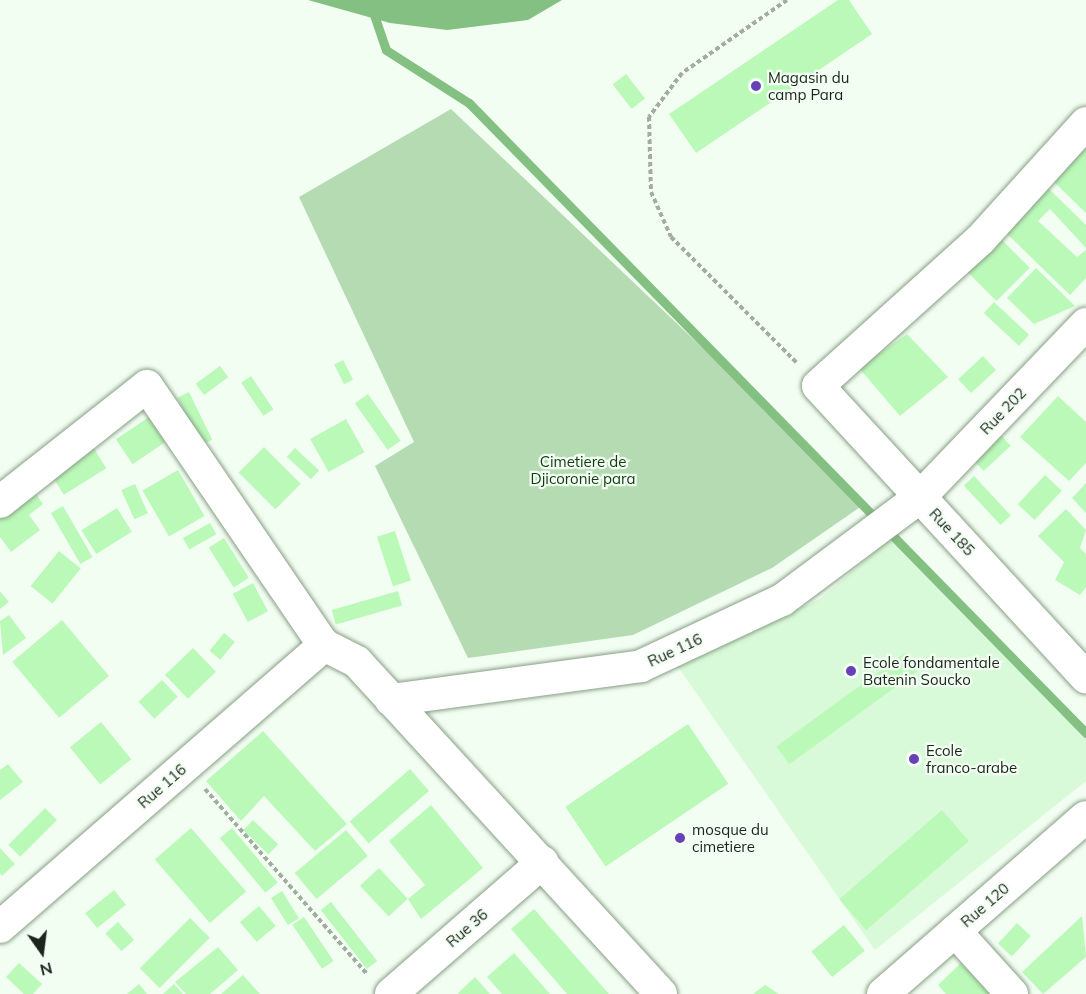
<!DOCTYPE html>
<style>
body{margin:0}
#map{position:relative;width:1086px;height:994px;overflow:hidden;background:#f3fef3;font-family:Mulish,sans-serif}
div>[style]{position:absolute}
.built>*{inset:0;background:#d9fad8}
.green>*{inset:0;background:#b5dbb3}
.water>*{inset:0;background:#84c082}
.stream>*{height:9px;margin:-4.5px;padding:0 4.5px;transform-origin:4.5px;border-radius:4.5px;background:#84c082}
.building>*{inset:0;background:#bbf9b9;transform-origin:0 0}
.path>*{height:4px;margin-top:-2px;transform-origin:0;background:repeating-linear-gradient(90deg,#a2aca1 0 4.5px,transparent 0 7.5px)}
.roads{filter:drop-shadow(0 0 2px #879f85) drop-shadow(0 0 2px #879f85)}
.minor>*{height:32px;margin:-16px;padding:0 16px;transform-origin:16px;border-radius:16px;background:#fff}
.dots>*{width:16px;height:16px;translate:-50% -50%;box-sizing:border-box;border:3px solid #f3fef3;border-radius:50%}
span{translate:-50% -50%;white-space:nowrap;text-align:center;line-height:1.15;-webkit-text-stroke:4.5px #f3fef3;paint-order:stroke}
.poi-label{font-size:15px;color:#1c251b}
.left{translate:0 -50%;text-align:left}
.street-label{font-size:15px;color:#1c251b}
.park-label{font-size:15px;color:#113b13}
.north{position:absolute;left:12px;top:922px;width:60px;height:60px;-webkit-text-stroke:4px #f3fef3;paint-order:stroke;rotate:166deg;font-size:16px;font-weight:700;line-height:24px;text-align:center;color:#1c251b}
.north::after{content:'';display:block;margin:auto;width:21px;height:27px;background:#1c251b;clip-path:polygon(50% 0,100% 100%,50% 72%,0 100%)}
</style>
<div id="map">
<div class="built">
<div style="clip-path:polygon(892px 537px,1086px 738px,1086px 781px,875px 950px,678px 667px,821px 598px)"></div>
</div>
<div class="green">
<div style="clip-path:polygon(451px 109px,866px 503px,772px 568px,633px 635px,468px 658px,375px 466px,414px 442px,299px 197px)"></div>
</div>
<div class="water">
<div style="clip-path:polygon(308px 0,562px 0,528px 20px,447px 30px,390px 23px)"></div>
</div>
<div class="stream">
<div style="left:372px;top:9px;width:43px;rotate:71.1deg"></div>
<div style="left:386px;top:50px;width:98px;rotate:32.6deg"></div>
<div style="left:469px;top:103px;width:882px;rotate:45.6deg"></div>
</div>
<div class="building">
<div style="clip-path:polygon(838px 0,849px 0,872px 34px,696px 153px,669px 114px)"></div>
<div style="left:626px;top:74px;width:31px;height:17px;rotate:52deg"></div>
<div style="clip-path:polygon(1086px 147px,1086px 213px,1052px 180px)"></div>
<div style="clip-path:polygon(1046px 186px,1086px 225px,1086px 248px,1050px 209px,1038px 221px,1077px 257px,1086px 250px,1086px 278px,1070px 295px,1003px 230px)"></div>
<div style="left:1000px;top:238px;width:42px;height:47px;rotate:45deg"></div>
<div style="clip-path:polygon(1036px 268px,1075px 306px,1034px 324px,1007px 298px)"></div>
<div style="left:994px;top:302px;width:48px;height:15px;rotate:43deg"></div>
<div style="clip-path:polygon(907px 334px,948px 377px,900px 416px,859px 368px)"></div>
<div style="left:983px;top:356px;width:19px;height:34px;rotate:47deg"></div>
<div style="left:343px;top:360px;width:22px;height:10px;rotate:63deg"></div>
<div style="left:220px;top:366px;width:14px;height:30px;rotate:54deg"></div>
<div style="left:251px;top:376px;width:40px;height:12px;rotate:56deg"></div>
<div style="left:189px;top:392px;width:53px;height:13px;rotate:64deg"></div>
<div style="left:368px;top:394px;width:57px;height:16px;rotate:55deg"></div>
<div style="clip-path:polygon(1058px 396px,1086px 422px,1086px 463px,1069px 481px,1020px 437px)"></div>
<div style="left:149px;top:417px;width:30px;height:40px;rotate:56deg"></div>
<div style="left:346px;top:419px;width:38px;height:41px;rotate:61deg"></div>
<div style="left:995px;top:429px;width:23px;height:37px;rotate:47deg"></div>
<div style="left:93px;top:447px;width:25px;height:50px;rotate:58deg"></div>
<div style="left:264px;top:447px;width:52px;height:36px;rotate:45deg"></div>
<div style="left:295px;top:448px;width:33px;height:12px;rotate:43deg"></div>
<div style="left:178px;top:470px;width:53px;height:41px;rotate:60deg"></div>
<div style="left:1045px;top:475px;width:23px;height:40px;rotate:43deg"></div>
<div style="left:974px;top:476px;width:54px;height:14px;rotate:47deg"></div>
<div style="clip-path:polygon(1086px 483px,1086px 513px,1072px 498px)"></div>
<div style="left:135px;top:484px;width:32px;height:15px;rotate:66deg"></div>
<div style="clip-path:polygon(30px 486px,43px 504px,29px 515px,40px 530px,11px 552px,0 537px,0 508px)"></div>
<div style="left:63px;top:506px;width:59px;height:14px;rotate:60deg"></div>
<div style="left:117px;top:508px;width:28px;height:42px;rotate:58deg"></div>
<div style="clip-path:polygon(1066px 509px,1086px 530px,1080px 548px,1086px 554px,1086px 587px,1080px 595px,1055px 580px,1064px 562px,1038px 536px)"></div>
<div style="left:210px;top:523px;width:13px;height:31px;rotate:61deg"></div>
<div style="left:395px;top:531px;width:52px;height:19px;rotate:72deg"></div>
<div style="left:224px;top:538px;width:47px;height:18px;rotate:58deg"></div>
<div style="left:59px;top:551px;width:28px;height:45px;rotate:39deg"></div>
<div style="left:253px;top:583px;width:32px;height:23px;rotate:62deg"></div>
<div style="clip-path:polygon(0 591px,9px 602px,0 609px)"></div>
<div style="left:398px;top:591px;width:15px;height:69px;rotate:74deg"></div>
<div style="clip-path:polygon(9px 615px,26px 638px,3px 655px,0 621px)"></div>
<div style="left:62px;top:620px;width:73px;height:65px;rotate:50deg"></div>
<div style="left:224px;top:633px;width:14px;height:23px;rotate:39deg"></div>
<div style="left:193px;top:648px;width:33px;height:39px;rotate:46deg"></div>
<div style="left:905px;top:653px;width:22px;height:159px;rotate:54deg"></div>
<div style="left:162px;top:680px;width:23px;height:32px;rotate:47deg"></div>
<div style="left:101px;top:722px;width:48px;height:40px;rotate:51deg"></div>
<div style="left:688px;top:724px;width:72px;height:148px;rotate:56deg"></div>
<div style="clip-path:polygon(263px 731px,347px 824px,315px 851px,264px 796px,241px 821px,206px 781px)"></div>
<div style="clip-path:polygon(8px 764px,23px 782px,0 800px,0 770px)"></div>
<div style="left:410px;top:769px;width:29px;height:80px;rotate:49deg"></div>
<div style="clip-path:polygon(431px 805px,483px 868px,421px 919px,408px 899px,425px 885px,389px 841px)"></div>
<div style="left:45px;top:808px;width:17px;height:52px;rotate:45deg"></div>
<div style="left:942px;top:810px;width:41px;height:136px;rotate:49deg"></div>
<div style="left:253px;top:820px;width:35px;height:14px;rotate:44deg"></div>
<div style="left:191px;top:828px;width:84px;height:48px;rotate:49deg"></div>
<div style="left:232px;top:828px;width:71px;height:16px;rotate:50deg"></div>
<div style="left:346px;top:830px;width:34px;height:67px;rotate:50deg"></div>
<div style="clip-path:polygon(0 848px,15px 864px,2px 876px,0 873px)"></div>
<div style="left:379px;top:868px;width:42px;height:26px;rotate:47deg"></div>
<div style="left:114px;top:890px;width:19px;height:37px;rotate:51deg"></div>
<div style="left:282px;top:891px;width:32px;height:13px;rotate:58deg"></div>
<div style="left:331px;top:902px;width:75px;height:13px;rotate:52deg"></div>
<div style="left:259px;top:906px;width:26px;height:25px;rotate:50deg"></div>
<div style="clip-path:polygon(534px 909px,609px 994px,567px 994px,511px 929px)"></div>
<div style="clip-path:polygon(1082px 916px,1086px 957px,1043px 994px,1022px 972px)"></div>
<div style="left:304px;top:917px;width:53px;height:14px;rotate:56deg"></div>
<div style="left:190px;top:918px;width:28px;height:71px;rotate:45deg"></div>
<div style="left:118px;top:922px;width:24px;height:17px;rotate:48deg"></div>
<div style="left:1017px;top:923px;width:19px;height:28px;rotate:43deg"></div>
<div style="left:844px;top:925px;width:33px;height:42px;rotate:51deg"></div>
<div style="clip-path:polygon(218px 947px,238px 970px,210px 994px,186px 994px,175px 982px)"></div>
<div style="clip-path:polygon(514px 953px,550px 994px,502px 994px,487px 977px)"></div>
<div style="clip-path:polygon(19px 963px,42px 984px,33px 994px,24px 994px,6px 977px)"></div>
<div style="clip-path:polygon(961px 963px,990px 994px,946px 994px,938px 985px)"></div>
<div style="clip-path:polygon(243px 975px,260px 994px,221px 994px)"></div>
<div style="clip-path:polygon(475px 977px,490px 994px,459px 994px,458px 993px)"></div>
<div style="clip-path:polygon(139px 984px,147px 994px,127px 994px)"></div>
<div style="clip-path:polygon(174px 984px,183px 994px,163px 994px)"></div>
<div style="clip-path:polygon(765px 985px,779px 994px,753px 994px)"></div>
</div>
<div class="path">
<div style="left:787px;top:0;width:128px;rotate:145.2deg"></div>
<div style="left:682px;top:73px;width:55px;rotate:126.9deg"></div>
<div style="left:649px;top:117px;width:75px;rotate:88.5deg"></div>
<div style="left:651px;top:192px;width:49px;rotate:66deg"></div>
<div style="left:671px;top:237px;width:178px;rotate:45deg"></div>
<div style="left:205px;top:789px;width:247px;rotate:48.8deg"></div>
</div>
<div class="roads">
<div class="minor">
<div style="left:1086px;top:123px;width:156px;rotate:132.2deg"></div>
<div style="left:981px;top:239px;width:219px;rotate:138deg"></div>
<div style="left:818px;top:386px;width:396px;rotate:47.4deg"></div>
<div style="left:0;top:502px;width:187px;rotate:-38.3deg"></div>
<div style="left:147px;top:386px;width:314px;rotate:55.7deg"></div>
<div style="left:324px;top:645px;width:37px;rotate:27deg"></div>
<div style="left:357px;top:662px;width:450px;rotate:47.5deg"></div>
<div style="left:391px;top:700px;width:252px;rotate:-7.7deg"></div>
<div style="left:641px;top:666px;width:156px;rotate:-25.1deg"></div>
<div style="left:782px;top:600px;width:172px;rotate:-36.7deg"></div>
<div style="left:920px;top:497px;width:240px;rotate:-46.2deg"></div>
<div style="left:0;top:927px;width:430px;rotate:-41deg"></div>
<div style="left:955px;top:931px;width:85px;rotate:47.9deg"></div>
<div style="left:391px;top:994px;width:201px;rotate:-41deg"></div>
<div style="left:883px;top:994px;width:269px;rotate:-41.1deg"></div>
</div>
</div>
<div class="dots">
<div style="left:756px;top:86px;background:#6840b8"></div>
<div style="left:851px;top:671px;background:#6840b8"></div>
<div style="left:914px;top:759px;background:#6840b8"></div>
<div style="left:680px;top:838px;background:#6840b8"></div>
</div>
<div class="poi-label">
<span class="left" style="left:768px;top:86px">Magasin du<br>camp Para</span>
<span class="left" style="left:863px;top:671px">Ecole fondamentale<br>Batenin Soucko</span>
<span class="left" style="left:926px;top:759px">Ecole<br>franco-arabe</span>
<span class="left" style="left:692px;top:838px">mosque du<br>cimetiere</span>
</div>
<div class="street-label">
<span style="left:1003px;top:411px;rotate:-46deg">Rue 202</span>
<span style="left:952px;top:532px;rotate:47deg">Rue 185</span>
<span style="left:675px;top:650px;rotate:-25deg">Rue 116</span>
<span style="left:162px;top:786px;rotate:-41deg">Rue 116</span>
<span style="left:985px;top:905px;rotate:-41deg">Rue 120</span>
<span style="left:467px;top:928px;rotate:-41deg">Rue 36</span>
</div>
<div class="park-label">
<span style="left:583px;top:470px">Cimetiere de<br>Djicoronie para</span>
</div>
<div class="north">N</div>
</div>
